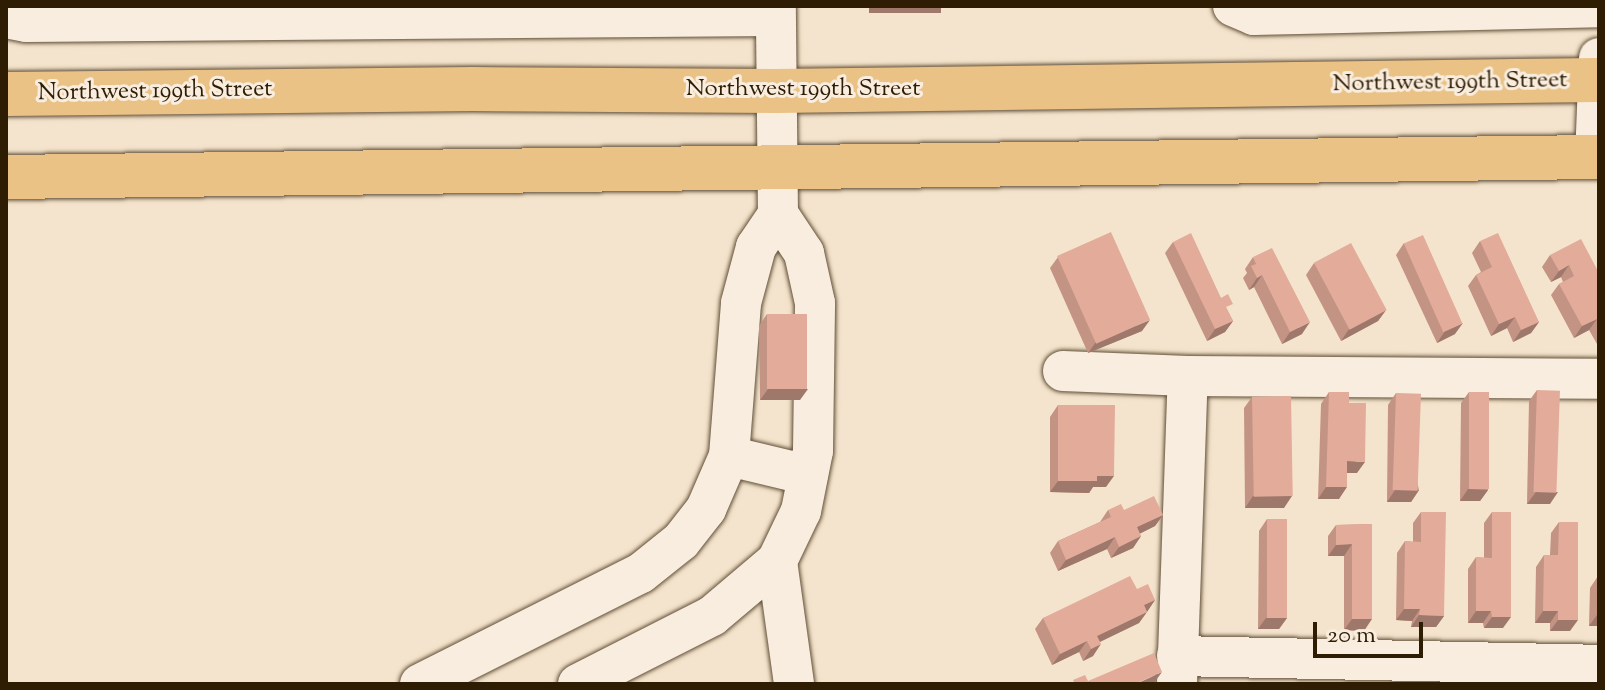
<!DOCTYPE html>
<style>
body{margin:0}
#map{position:relative;width:1605px;height:690px;overflow:hidden;background:#f5e4cd;font-family:"Sorts Mill Goudy",serif}
div>[style]{position:absolute}
.roads{filter:drop-shadow(0 0 2px #604e36) drop-shadow(0 0 2px #604e36)}
.minor>*{height:40px;margin:-20px;padding:0 20px;transform-origin:20px;border-radius:20px;background:#f8edde}
.major>*{height:44px;margin:-22px;padding:0 22px;transform-origin:22px;border-radius:22px;background:#eac286}
.wall>*{inset:0;background:#c39384}
.shaded-wall>*{inset:0;background:#9f786c;transform-origin:0 0}
.building>*{inset:0;background:#e3ab9a;transform-origin:0 0}
span{translate:-50% -50%;white-space:nowrap;text-align:center;line-height:1.15;-webkit-text-stroke:6px #f8edde;paint-order:stroke}
.street-label{font-size:24px;color:#2e1c03}
.frame{position:absolute;inset:0;border:8px solid #2e1c03;pointer-events:none}
.scale{position:absolute;left:1313px;top:622px;width:110px;height:36px;box-sizing:border-box;border:4px solid #2e1c03;border-top:0;padding-left:10px;font-size:24px;line-height:28px;white-space:nowrap;color:#2e1c03;-webkit-text-stroke:6px #f8edde;paint-order:stroke}
</style>
<div id="map">
<div class="roads">
<div class="minor">
<div style="left:1233px;top:6px;width:23px;rotate:23deg"></div>
<div style="left:1254px;top:15px;width:345px;rotate:-1.3deg"></div>
<div style="left:6px;top:18px;width:20px;rotate:11deg"></div>
<div style="left:26px;top:22px;width:749px;rotate:-0.46deg"></div>
<div style="left:1595px;top:158px;width:100px;rotate:-87.7deg"></div>
<div style="left:1063px;top:371px;width:125px;rotate:2.3deg"></div>
<div style="left:1188px;top:376px;width:411px;rotate:0.4deg"></div>
<div style="left:729px;top:456px;width:81px;rotate:13.5deg"></div>
<div style="left:777px;top:561px;width:124px;rotate:82.1deg"></div>
<div style="left:1177px;top:656px;width:422px;rotate:1.2deg"></div>
<div style="left:420px;top:684px;width:247px;rotate:-26.7deg"></div>
<div style="left:641px;top:573px;width:51px;rotate:-38.7deg"></div>
<div style="left:681px;top:541px;width:41px;rotate:-52deg"></div>
<div style="left:706px;top:509px;width:58px;rotate:-66.5deg"></div>
<div style="left:729px;top:456px;width:153px;rotate:-85.5deg"></div>
<div style="left:741px;top:303px;width:58px;rotate:-75deg"></div>
<div style="left:756px;top:247px;width:40px;rotate:-56deg"></div>
<div style="left:578px;top:684px;width:150px;rotate:-26.9deg"></div>
<div style="left:712px;top:616px;width:85px;rotate:-40.2deg"></div>
<div style="left:777px;top:561px;width:55px;rotate:-64.4deg"></div>
<div style="left:801px;top:511px;width:61px;rotate:-78.7deg"></div>
<div style="left:813px;top:451px;width:148px;rotate:-89.2deg"></div>
<div style="left:815px;top:303px;width:51px;rotate:-102.4deg"></div>
<div style="left:804px;top:253px;width:47px;rotate:-123.7deg"></div>
<div style="left:778px;top:214px;width:208px;rotate:-90.6deg"></div>
<div style="left:1177px;top:684px;width:308px;rotate:-88deg"></div>
</div>
<div class="major">
<div style="left:6px;top:94px;width:467px;rotate:-0.6deg"></div>
<div style="left:473px;top:89px;width:303px;rotate:0.4deg"></div>
<div style="left:776px;top:91px;width:823px;rotate:-0.77deg"></div>
<div style="left:6px;top:177px;width:1593px;rotate:-0.72deg"></div>
</div>
</div>
<div class="wall">
<div style="clip-path:polygon(1480px 241px,1539px 322px,1531px 333px,1513px 342px,1507px 328px,1491px 336px,1468px 286px,1476px 275px,1481px 272px,1472px 253px)"></div>
<div style="clip-path:polygon(1173px 242px,1221px 298px,1233px 321px,1225px 332px,1207px 341px,1165px 253px)"></div>
<div style="clip-path:polygon(1404px 243px,1455px 334px,1437px 343px,1396px 255px)"></div>
<div style="clip-path:polygon(1550px 255px,1599px 273px,1599px 343px,1597px 344px,1589px 330px,1574px 338px,1551px 295px,1559px 284px,1563px 282px,1561px 277px,1551px 282px,1542px 267px)"></div>
<div style="clip-path:polygon(1058px 257px,1142px 331px,1088px 353px,1050px 268px)"></div>
<div style="clip-path:polygon(1253px 257px,1302px 334px,1282px 344px,1254px 287px,1249px 290px,1243px 278px,1247px 273px,1245px 269px)"></div>
<div style="clip-path:polygon(1314px 263px,1386px 310px,1378px 321px,1341px 341px,1306px 275px)"></div>
<div style="clip-path:polygon(767px 314px,800px 400px,760px 400px,759px 326px)"></div>
<div style="clip-path:polygon(1537px 390px,1550px 504px,1527px 504px,1529px 401px)"></div>
<div style="clip-path:polygon(1329px 392px,1349px 403px,1357px 473px,1347px 473px,1339px 499px,1318px 499px,1321px 404px)"></div>
<div style="clip-path:polygon(1469px 392px,1488px 490px,1480px 501px,1460px 501px,1461px 403px)"></div>
<div style="clip-path:polygon(1396px 393px,1419px 490px,1411px 502px,1387px 502px,1388px 405px)"></div>
<div style="clip-path:polygon(1252px 397px,1284px 508px,1245px 508px,1244px 408px)"></div>
<div style="clip-path:polygon(1058px 405px,1106px 487px,1093px 487px,1089px 493px,1050px 492px,1050px 417px)"></div>
<div style="clip-path:polygon(1599px 428px,1599px 506px,1598px 506px)"></div>
<div style="clip-path:polygon(1108px 510px,1124px 510px,1163px 515px,1155px 526px,1139px 534px,1141px 536px,1133px 548px,1111px 558px,1107px 549px,1058px 571px,1050px 553px,1058px 541px,1100px 522px)"></div>
<div style="clip-path:polygon(1421px 512px,1444px 616px,1436px 627px,1411px 627px,1412px 621px,1396px 620px,1397px 553px,1405px 541px,1413px 542px,1413px 523px)"></div>
<div style="clip-path:polygon(1492px 512px,1503px 628px,1484px 628px,1483px 623px,1468px 623px,1468px 569px,1476px 557px,1484px 558px,1484px 523px)"></div>
<div style="clip-path:polygon(1267px 519px,1287px 618px,1279px 629px,1258px 629px,1259px 531px)"></div>
<div style="clip-path:polygon(1559px 522px,1570px 631px,1550px 631px,1550px 623px,1535px 623px,1536px 567px,1544px 555px,1550px 555px,1551px 533px)"></div>
<div style="clip-path:polygon(1372px 524px,1364px 631px,1344px 630px,1344px 556px,1328px 556px,1328px 536px,1336px 525px)"></div>
<div style="clip-path:polygon(1598px 576px,1599px 626px,1589px 626px,1590px 588px)"></div>
<div style="clip-path:polygon(1137px 589px,1155px 600px,1139px 623px,1100px 642px,1093px 656px,1083px 661px,1079px 652px,1052px 665px,1035px 629px,1043px 618px)"></div>
</div>
<div class="shaded-wall">
<div style="left:869px;top:6px;width:72px;height:7px"></div>
<div style="clip-path:polygon(1569px 265px,1561px 277px,1551px 282px,1559px 271px)"></div>
<div style="clip-path:polygon(1262px 275px,1254px 287px,1249px 290px,1257px 278px)"></div>
<div style="clip-path:polygon(1386px 310px,1378px 321px,1341px 341px,1349px 329px)"></div>
<div style="clip-path:polygon(1515px 317px,1507px 328px,1491px 336px,1499px 324px)"></div>
<div style="clip-path:polygon(1597px 319px,1589px 330px,1574px 338px,1582px 326px)"></div>
<div style="clip-path:polygon(1150px 320px,1142px 331px,1088px 353px,1096px 342px)"></div>
<div style="clip-path:polygon(1233px 321px,1225px 332px,1207px 341px,1215px 329px)"></div>
<div style="clip-path:polygon(1310px 322px,1302px 334px,1282px 344px,1290px 332px)"></div>
<div style="clip-path:polygon(1539px 322px,1531px 333px,1513px 342px,1521px 330px)"></div>
<div style="clip-path:polygon(1463px 323px,1455px 334px,1437px 343px,1445px 331px)"></div>
<div style="clip-path:polygon(768px 389px,808px 389px,800px 400px,760px 400px)"></div>
<div style="clip-path:polygon(1347px 461px,1365px 462px,1357px 473px,1339px 473px)"></div>
<div style="clip-path:polygon(1097px 476px,1114px 476px,1106px 487px,1093px 487px,1089px 493px,1050px 492px,1058px 481px)"></div>
<div style="clip-path:polygon(1326px 487px,1347px 487px,1339px 499px,1318px 499px)"></div>
<div style="clip-path:polygon(1468px 489px,1488px 490px,1480px 501px,1460px 501px)"></div>
<div style="clip-path:polygon(1395px 490px,1419px 490px,1411px 502px,1387px 502px)"></div>
<div style="clip-path:polygon(1536px 492px,1558px 492px,1550px 504px,1527px 504px)"></div>
<div style="clip-path:polygon(1253px 496px,1292px 496px,1284px 508px,1245px 508px)"></div>
<div style="clip-path:polygon(1163px 515px,1155px 526px,1129px 539px,1137px 527px)"></div>
<div style="clip-path:polygon(1141px 536px,1133px 548px,1111px 558px,1119px 547px)"></div>
<div style="clip-path:polygon(1115px 537px,1107px 549px,1058px 571px,1066px 560px)"></div>
<div style="clip-path:polygon(1352px 544px,1344px 556px,1328px 556px,1336px 545px)"></div>
<div style="clip-path:polygon(1155px 600px,1147px 612px,1144px 605px)"></div>
<div style="clip-path:polygon(1404px 609px,1420px 609px,1412px 621px,1396px 620px)"></div>
<div style="clip-path:polygon(1476px 611px,1491px 611px,1483px 623px,1468px 623px)"></div>
<div style="clip-path:polygon(1543px 611px,1558px 611px,1550px 623px,1535px 623px)"></div>
<div style="clip-path:polygon(1147px 612px,1139px 623px,1089px 647px,1097px 636px)"></div>
<div style="clip-path:polygon(1419px 615px,1444px 616px,1436px 627px,1411px 627px)"></div>
<div style="clip-path:polygon(1597px 615px,1599px 615px,1599px 626px,1589px 626px)"></div>
<div style="clip-path:polygon(1492px 617px,1511px 617px,1503px 628px,1484px 628px)"></div>
<div style="clip-path:polygon(1266px 618px,1287px 618px,1279px 629px,1258px 629px)"></div>
<div style="clip-path:polygon(1352px 619px,1372px 619px,1364px 631px,1344px 630px)"></div>
<div style="clip-path:polygon(1558px 620px,1578px 620px,1570px 631px,1550px 631px)"></div>
<div style="clip-path:polygon(1087px 641px,1079px 652px,1052px 665px,1060px 654px)"></div>
<div style="clip-path:polygon(1101px 644px,1093px 656px,1083px 661px,1091px 649px)"></div>
<div style="clip-path:polygon(1162px 672px,1154px 683px,1136px 684px)"></div>
</div>
<div class="building">
<div style="left:1111px;top:232px;width:96px;height:59px;rotate:66deg"></div>
<div style="clip-path:polygon(1191px 233px,1221px 298px,1228px 294px,1233px 304px,1226px 307px,1233px 321px,1215px 329px,1173px 242px)"></div>
<div style="clip-path:polygon(1498px 233px,1539px 322px,1521px 330px,1515px 317px,1499px 324px,1476px 275px,1492px 267px,1480px 241px)"></div>
<div style="left:1423px;top:235px;width:97px;height:21px;rotate:66deg"></div>
<div style="clip-path:polygon(1581px 239px,1599px 273px,1599px 321px,1597px 319px,1582px 326px,1559px 284px,1574px 276px,1569px 265px,1559px 271px,1550px 255px)"></div>
<div style="left:1351px;top:243px;width:76px;height:42px;rotate:62deg"></div>
<div style="clip-path:polygon(1272px 248px,1310px 322px,1290px 332px,1262px 275px,1257px 278px,1251px 266px,1256px 264px,1253px 257px)"></div>
<div style="left:767px;top:314px;width:40px;height:75px"></div>
<div style="left:1537px;top:390px;width:23px;height:102px;rotate:2deg"></div>
<div style="clip-path:polygon(1329px 392px,1349px 392px,1349px 403px,1366px 403px,1365px 462px,1347px 461px,1347px 487px,1326px 487px)"></div>
<div style="left:1469px;top:392px;width:20px;height:97px"></div>
<div style="left:1396px;top:393px;width:25px;height:97px;rotate:2deg"></div>
<div style="left:1291px;top:396px;width:100px;height:39px;rotate:89deg"></div>
<div style="clip-path:polygon(1058px 405px,1115px 405px,1114px 476px,1097px 476px,1097px 481px,1058px 481px)"></div>
<div style="clip-path:polygon(1154px 496px,1163px 515px,1137px 527px,1141px 536px,1119px 547px,1115px 537px,1066px 560px,1058px 541px,1111px 517px,1108px 510px,1121px 504px,1124px 510px)"></div>
<div style="clip-path:polygon(1421px 512px,1446px 512px,1444px 616px,1419px 615px,1420px 609px,1404px 609px,1405px 541px,1421px 542px)"></div>
<div style="clip-path:polygon(1492px 512px,1511px 512px,1511px 617px,1492px 617px,1491px 611px,1476px 611px,1476px 557px,1492px 558px)"></div>
<div style="left:1267px;top:519px;width:20px;height:99px"></div>
<div style="clip-path:polygon(1559px 522px,1578px 522px,1578px 620px,1558px 620px,1558px 611px,1543px 611px,1544px 555px,1558px 555px)"></div>
<div style="clip-path:polygon(1372px 524px,1372px 619px,1352px 619px,1352px 544px,1336px 545px,1336px 525px)"></div>
<div style="clip-path:polygon(1130px 576px,1137px 589px,1148px 584px,1155px 600px,1144px 605px,1147px 612px,1097px 636px,1101px 644px,1091px 649px,1087px 641px,1060px 654px,1043px 618px)"></div>
<div style="clip-path:polygon(1598px 576px,1599px 576px,1599px 615px,1597px 615px)"></div>
<div style="clip-path:polygon(1154px 653px,1162px 672px,1137px 683px,1138px 684px,1075px 684px,1073px 680px,1085px 675px,1088px 681px)"></div>
</div>
<div class="street-label">
<span style="left:1450px;top:83px;rotate:-1deg">Northwest 199th Street</span>
<span style="left:803px;top:90px">Northwest 199th Street</span>
<span style="left:155px;top:92px;rotate:-1deg">Northwest 199th Street</span>
</div>
<div class="frame"></div>
<div class="scale">20 m</div>
</div>
